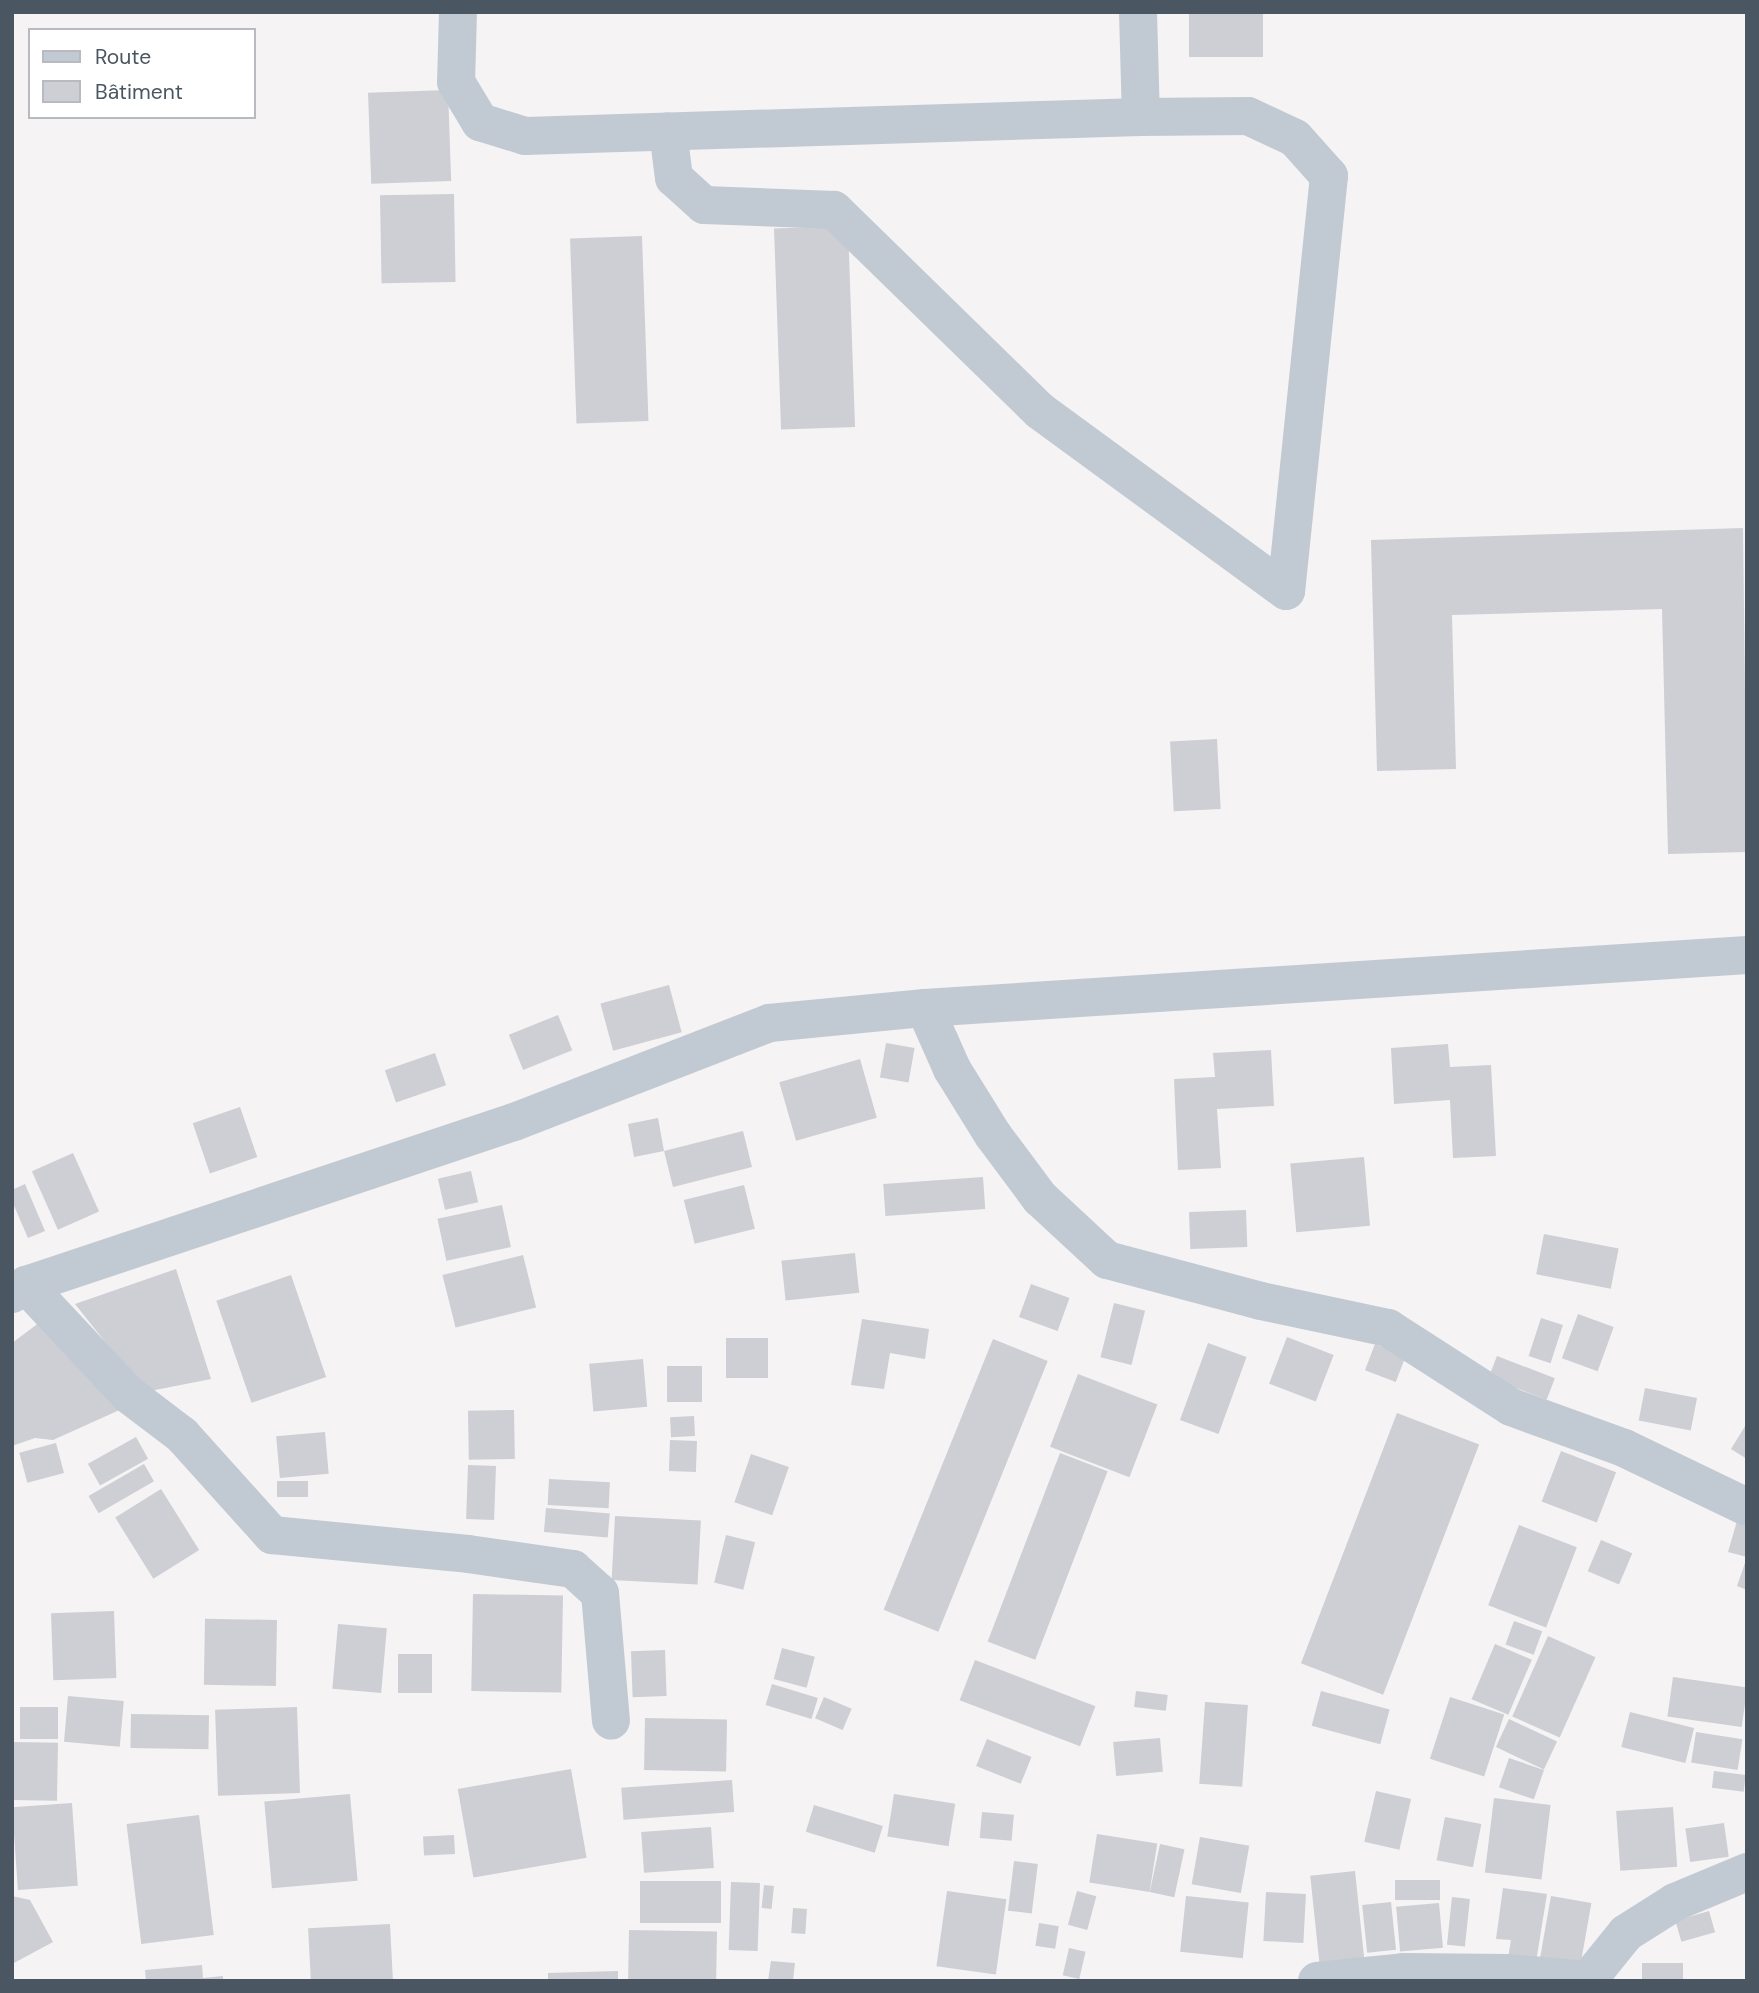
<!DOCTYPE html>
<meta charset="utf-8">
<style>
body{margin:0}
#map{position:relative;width:1759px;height:1993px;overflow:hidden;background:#f5f3f3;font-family:"DM Sans",sans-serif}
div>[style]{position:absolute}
.building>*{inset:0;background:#cdcfd5;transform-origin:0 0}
.minor>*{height:38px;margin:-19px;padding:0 19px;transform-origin:19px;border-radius:19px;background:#c1cad2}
span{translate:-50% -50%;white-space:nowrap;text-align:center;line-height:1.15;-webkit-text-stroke:5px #fff;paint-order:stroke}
.frame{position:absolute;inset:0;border:14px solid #4a5661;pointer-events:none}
.legend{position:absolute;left:28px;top:28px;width:228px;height:91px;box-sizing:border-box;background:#fff;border:2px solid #b7bbc0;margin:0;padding:9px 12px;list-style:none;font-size:21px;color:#4a5661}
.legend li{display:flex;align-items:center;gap:14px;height:35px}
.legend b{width:35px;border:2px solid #b7bbc0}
</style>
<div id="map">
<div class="building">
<div style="left:1189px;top:12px;width:74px;height:45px"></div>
<div style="left:448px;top:90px;width:91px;height:80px;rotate:88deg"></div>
<div style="left:454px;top:194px;width:88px;height:74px;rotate:89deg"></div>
<div style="left:848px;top:226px;width:201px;height:74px;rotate:88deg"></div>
<div style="left:642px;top:236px;width:185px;height:72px;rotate:88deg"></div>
<div style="clip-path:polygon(1743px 528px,1747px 852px,1668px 854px,1662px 609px,1452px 615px,1456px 769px,1377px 771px,1371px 540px)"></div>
<div style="left:1217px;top:739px;width:70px;height:47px;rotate:87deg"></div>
<div style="left:669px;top:985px;width:49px;height:71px;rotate:75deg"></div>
<div style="left:558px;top:1015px;width:38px;height:53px;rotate:68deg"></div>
<div style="left:886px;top:1043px;width:29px;height:35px;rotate:10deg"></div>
<div style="clip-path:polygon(1448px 1044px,1450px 1067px,1491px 1065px,1496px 1156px,1453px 1158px,1450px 1100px,1394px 1104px,1391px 1048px)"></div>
<div style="clip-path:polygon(1271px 1050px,1274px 1106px,1217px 1109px,1221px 1168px,1178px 1170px,1174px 1079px,1215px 1077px,1213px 1053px)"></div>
<div style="left:435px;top:1053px;width:34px;height:53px;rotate:71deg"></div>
<div style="left:860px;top:1059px;width:61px;height:84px;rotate:74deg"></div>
<div style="left:240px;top:1107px;width:53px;height:50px;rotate:71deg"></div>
<div style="clip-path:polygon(658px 1118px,664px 1151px,743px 1131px,752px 1167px,673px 1187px,664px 1151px,634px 1157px,628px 1124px)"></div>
<div style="left:73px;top:1153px;width:64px;height:45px;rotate:66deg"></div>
<div style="left:1364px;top:1157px;width:69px;height:74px;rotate:85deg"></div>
<div style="left:471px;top:1171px;width:32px;height:34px;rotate:77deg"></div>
<div style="left:983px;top:1177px;width:32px;height:100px;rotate:86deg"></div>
<div style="clip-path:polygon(25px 1184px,45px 1231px,28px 1238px,12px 1201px,12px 1190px)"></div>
<div style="left:744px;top:1185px;width:45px;height:62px;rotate:76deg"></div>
<div style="left:502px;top:1205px;width:43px;height:66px;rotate:78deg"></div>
<div style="left:1246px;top:1210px;width:37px;height:57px;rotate:88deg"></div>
<div style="left:1544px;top:1234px;width:76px;height:41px;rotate:11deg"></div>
<div style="left:855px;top:1253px;width:40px;height:74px;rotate:84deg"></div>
<div style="left:523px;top:1255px;width:54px;height:83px;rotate:76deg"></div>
<div style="clip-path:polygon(176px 1269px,211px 1379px,145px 1392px,75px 1304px)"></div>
<div style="left:291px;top:1275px;width:108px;height:79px;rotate:71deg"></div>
<div style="left:1031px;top:1284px;width:41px;height:35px;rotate:20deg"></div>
<div style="left:1114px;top:1303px;width:32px;height:56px;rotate:14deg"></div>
<div style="left:1578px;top:1314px;width:38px;height:47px;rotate:20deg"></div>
<div style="left:1541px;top:1318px;width:23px;height:40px;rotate:18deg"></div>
<div style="clip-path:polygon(862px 1319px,929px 1329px,925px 1359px,890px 1353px,884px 1389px,851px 1385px)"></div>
<div style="clip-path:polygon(40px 1322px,124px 1408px,53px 1440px,35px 1438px,12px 1446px,12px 1343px)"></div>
<div style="left:1287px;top:1337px;width:50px;height:50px;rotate:21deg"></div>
<div style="left:726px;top:1338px;width:42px;height:40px"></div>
<div style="left:993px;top:1339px;width:59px;height:292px;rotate:22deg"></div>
<div style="left:1208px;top:1343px;width:41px;height:82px;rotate:20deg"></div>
<div style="left:1375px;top:1344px;width:33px;height:28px;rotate:21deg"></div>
<div style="left:1497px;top:1356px;width:62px;height:23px;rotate:21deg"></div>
<div style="left:643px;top:1359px;width:48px;height:54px;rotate:85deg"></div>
<div style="left:667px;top:1366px;width:35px;height:36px"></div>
<div style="left:1078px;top:1374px;width:85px;height:78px;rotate:21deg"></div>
<div style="left:1645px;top:1388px;width:53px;height:33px;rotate:11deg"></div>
<div style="left:514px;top:1410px;width:49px;height:46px;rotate:89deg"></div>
<div style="left:1397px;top:1413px;width:88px;height:268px;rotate:21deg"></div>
<div style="left:694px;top:1416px;width:20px;height:24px;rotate:87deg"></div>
<div style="clip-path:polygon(1747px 1423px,1747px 1459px,1731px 1449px)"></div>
<div style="left:325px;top:1432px;width:42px;height:49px;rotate:85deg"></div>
<div style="left:136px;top:1437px;width:25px;height:55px;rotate:61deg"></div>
<div style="left:670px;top:1440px;width:27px;height:31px;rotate:2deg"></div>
<div style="left:56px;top:1443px;width:31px;height:38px;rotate:75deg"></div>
<div style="left:1561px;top:1451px;width:59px;height:54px;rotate:21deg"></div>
<div style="left:1060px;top:1453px;width:51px;height:202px;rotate:21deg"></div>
<div style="left:751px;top:1454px;width:40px;height:51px;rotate:19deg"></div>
<div style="left:144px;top:1464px;width:20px;height:64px;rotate:60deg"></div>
<div style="left:468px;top:1465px;width:28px;height:54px;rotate:2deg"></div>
<div style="left:549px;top:1479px;width:61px;height:26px;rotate:3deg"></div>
<div style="left:277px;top:1481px;width:31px;height:16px"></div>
<div style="left:161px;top:1489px;width:72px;height:54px;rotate:58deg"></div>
<div style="left:546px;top:1508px;width:64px;height:24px;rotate:5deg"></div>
<div style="left:615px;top:1516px;width:86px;height:64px;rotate:3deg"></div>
<div style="clip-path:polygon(1737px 1521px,1747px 1524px,1747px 1557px,1728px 1552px)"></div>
<div style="left:1519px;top:1525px;width:62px;height:86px;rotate:21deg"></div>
<div style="left:726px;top:1535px;width:30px;height:49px;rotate:14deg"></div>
<div style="left:1601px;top:1540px;width:34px;height:34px;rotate:23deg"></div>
<div style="clip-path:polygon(1745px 1563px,1747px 1563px,1747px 1590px,1737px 1586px)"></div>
<div style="left:473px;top:1594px;width:90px;height:97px;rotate:1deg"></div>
<div style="left:114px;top:1611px;width:67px;height:63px;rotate:88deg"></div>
<div style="left:277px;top:1620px;width:66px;height:72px;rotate:91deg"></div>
<div style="left:1514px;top:1621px;width:30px;height:25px;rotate:20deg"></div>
<div style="left:338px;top:1624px;width:49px;height:65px;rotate:5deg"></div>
<div style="left:1548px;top:1636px;width:52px;height:88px;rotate:24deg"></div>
<div style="left:1495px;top:1644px;width:40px;height:60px;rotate:23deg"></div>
<div style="left:782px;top:1648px;width:34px;height:32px;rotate:15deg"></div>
<div style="left:665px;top:1650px;width:46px;height:34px;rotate:88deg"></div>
<div style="left:398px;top:1654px;width:34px;height:39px"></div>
<div style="left:975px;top:1660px;width:129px;height:43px;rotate:21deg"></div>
<div style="left:1673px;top:1677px;width:75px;height:40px;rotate:8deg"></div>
<div style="left:772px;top:1684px;width:48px;height:22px;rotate:17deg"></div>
<div style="left:1136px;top:1691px;width:32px;height:16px;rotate:7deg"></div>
<div style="left:1321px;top:1691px;width:71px;height:36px;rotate:15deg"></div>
<div style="left:68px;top:1696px;width:56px;height:46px;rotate:5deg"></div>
<div style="left:824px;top:1697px;width:30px;height:23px;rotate:23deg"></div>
<div style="left:1450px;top:1697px;width:57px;height:65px;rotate:18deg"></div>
<div style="left:1205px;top:1702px;width:43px;height:82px;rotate:4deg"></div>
<div style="left:20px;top:1707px;width:38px;height:32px"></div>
<div style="left:297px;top:1707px;width:86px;height:82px;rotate:88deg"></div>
<div style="left:1630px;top:1712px;width:66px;height:36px;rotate:14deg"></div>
<div style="left:131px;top:1714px;width:78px;height:34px;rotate:1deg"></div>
<div style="left:645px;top:1718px;width:82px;height:52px;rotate:1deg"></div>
<div style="left:1509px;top:1719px;width:53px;height:31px;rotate:25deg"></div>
<div style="left:1696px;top:1732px;width:47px;height:31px;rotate:9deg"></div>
<div style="left:1160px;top:1738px;width:34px;height:47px;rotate:85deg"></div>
<div style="left:987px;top:1739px;width:48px;height:29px;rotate:22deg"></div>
<div style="left:12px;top:1742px;width:46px;height:58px;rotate:1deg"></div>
<div style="left:1509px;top:1758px;width:37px;height:31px;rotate:19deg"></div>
<div style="left:571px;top:1769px;width:90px;height:115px;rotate:80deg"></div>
<div style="left:1714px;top:1771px;width:32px;height:17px;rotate:7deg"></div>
<div style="left:732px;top:1780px;width:32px;height:111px;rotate:86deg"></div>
<div style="left:1376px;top:1791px;width:36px;height:52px;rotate:13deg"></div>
<div style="left:350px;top:1794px;width:87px;height:86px;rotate:85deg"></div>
<div style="left:894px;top:1794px;width:62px;height:43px;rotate:9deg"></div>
<div style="left:1494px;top:1798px;width:57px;height:75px;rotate:7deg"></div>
<div style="left:72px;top:1803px;width:83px;height:60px;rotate:86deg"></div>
<div style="left:814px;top:1805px;width:72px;height:28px;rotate:17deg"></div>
<div style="left:1673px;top:1807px;width:60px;height:57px;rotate:86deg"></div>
<div style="left:982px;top:1812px;width:32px;height:26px;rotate:5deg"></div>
<div style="left:199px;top:1815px;width:121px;height:73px;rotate:83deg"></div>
<div style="left:1445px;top:1817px;width:37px;height:44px;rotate:11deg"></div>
<div style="left:1724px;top:1823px;width:34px;height:39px;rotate:82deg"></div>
<div style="left:711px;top:1827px;width:41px;height:70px;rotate:86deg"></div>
<div style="left:1097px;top:1834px;width:61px;height:49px;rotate:9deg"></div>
<div style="left:454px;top:1835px;width:19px;height:31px;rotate:87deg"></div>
<div style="left:1200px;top:1837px;width:50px;height:48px;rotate:10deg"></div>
<div style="left:1160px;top:1844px;width:25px;height:49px;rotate:12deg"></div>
<div style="left:1014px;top:1861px;width:24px;height:50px;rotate:7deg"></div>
<div style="left:1355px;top:1871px;width:90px;height:45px;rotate:84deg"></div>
<div style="left:1440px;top:1880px;width:20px;height:45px;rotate:90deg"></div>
<div style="left:721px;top:1881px;width:42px;height:81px;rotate:90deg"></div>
<div style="left:731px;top:1882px;width:29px;height:68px;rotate:2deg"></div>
<div style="left:764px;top:1885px;width:10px;height:23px;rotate:6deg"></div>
<div style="clip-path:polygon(1503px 1888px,1547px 1894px,1536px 1962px,1508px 1958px,1511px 1940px,1496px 1939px)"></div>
<div style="left:947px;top:1891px;width:60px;height:76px;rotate:8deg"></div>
<div style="left:1077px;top:1891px;width:20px;height:35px;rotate:15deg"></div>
<div style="left:1266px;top:1892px;width:40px;height:49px;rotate:3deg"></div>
<div style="clip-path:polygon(12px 1896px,30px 1900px,53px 1942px,12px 1964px)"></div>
<div style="left:1186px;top:1896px;width:63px;height:56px;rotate:6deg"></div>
<div style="left:1551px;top:1896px;width:41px;height:66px;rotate:10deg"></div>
<div style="left:1452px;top:1897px;width:18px;height:48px;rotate:6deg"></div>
<div style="left:1391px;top:1902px;width:48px;height:29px;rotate:84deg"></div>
<div style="left:1439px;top:1903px;width:45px;height:43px;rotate:85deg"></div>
<div style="left:793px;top:1908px;width:14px;height:25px;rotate:4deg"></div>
<div style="left:1709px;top:1911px;width:22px;height:35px;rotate:74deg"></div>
<div style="left:1039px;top:1923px;width:20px;height:23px;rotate:9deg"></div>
<div style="left:390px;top:1924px;width:57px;height:82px;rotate:87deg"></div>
<div style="left:629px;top:1930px;width:88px;height:51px;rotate:1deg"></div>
<div style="left:1069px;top:1948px;width:17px;height:28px;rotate:13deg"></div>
<div style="clip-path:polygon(771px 1961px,795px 1963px,793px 1981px,768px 1981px)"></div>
<div style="left:1642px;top:1963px;width:41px;height:18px"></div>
<div style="clip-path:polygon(202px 1965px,203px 1978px,223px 1976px,223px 1981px,146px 1981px,145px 1970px)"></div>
<div style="clip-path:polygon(618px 1971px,618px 1981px,548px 1981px,548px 1973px)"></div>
</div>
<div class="minor">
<div style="left:458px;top:12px;width:70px;rotate:91.6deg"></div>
<div style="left:456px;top:82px;width:47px;rotate:59deg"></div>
<div style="left:480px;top:122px;width:47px;rotate:17.3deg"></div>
<div style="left:525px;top:136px;width:616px;rotate:-1.77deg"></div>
<div style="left:1141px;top:117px;width:107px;rotate:-0.5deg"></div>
<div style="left:1248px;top:116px;width:52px;rotate:25.1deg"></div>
<div style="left:1295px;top:138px;width:51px;rotate:48.2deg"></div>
<div style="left:1329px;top:176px;width:417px;rotate:95.9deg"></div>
<div style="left:1286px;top:591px;width:305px;rotate:-143.8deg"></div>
<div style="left:1040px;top:411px;width:288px;rotate:-135.7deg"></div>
<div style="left:834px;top:210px;width:130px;rotate:-177.8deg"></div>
<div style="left:704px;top:205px;width:40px;rotate:-138deg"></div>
<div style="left:674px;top:178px;width:47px;rotate:-97.3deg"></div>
<div style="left:1138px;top:12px;width:105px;rotate:88.4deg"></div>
<div style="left:925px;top:1008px;width:67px;rotate:66.1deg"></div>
<div style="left:952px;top:1069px;width:78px;rotate:58.2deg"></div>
<div style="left:993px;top:1135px;width:79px;rotate:53.3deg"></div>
<div style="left:1040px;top:1198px;width:91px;rotate:42.8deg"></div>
<div style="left:1107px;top:1260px;width:159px;rotate:14.9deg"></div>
<div style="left:1261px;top:1301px;width:130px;rotate:12deg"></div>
<div style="left:1388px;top:1328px;width:146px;rotate:32.7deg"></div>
<div style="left:1511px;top:1407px;width:120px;rotate:19.9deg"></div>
<div style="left:1624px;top:1448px;width:136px;rotate:25.6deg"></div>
<div style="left:26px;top:1285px;width:149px;rotate:46.9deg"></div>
<div style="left:128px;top:1394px;width:68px;rotate:37.2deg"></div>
<div style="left:182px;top:1435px;width:135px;rotate:48deg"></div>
<div style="left:272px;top:1535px;width:197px;rotate:5.5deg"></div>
<div style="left:468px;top:1554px;width:106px;rotate:8.1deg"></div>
<div style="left:573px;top:1569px;width:36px;rotate:42deg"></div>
<div style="left:600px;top:1593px;width:128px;rotate:85.1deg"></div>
<div style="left:12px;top:1294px;width:17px;rotate:-33deg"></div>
<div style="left:26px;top:1285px;width:515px;rotate:-18.47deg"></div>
<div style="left:514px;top:1122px;width:274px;rotate:-21.2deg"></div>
<div style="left:769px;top:1023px;width:157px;rotate:-5.5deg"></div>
<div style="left:925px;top:1008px;width:824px;rotate:-3.69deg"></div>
<div style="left:1317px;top:1981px;width:87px;rotate:-5.9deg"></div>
<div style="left:1404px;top:1972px;width:104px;rotate:0.6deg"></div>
<div style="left:1508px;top:1973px;width:80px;rotate:5deg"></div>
<div style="left:1588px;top:1980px;width:60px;rotate:-51deg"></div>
<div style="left:1626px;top:1933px;width:58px;rotate:-32.3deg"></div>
<div style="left:1675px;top:1902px;width:78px;rotate:-22.6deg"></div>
</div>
<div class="frame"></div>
<ul class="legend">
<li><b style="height:9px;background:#c1cad2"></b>Route</li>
<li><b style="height:19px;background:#cdcfd5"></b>Bâtiment</li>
</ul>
</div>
